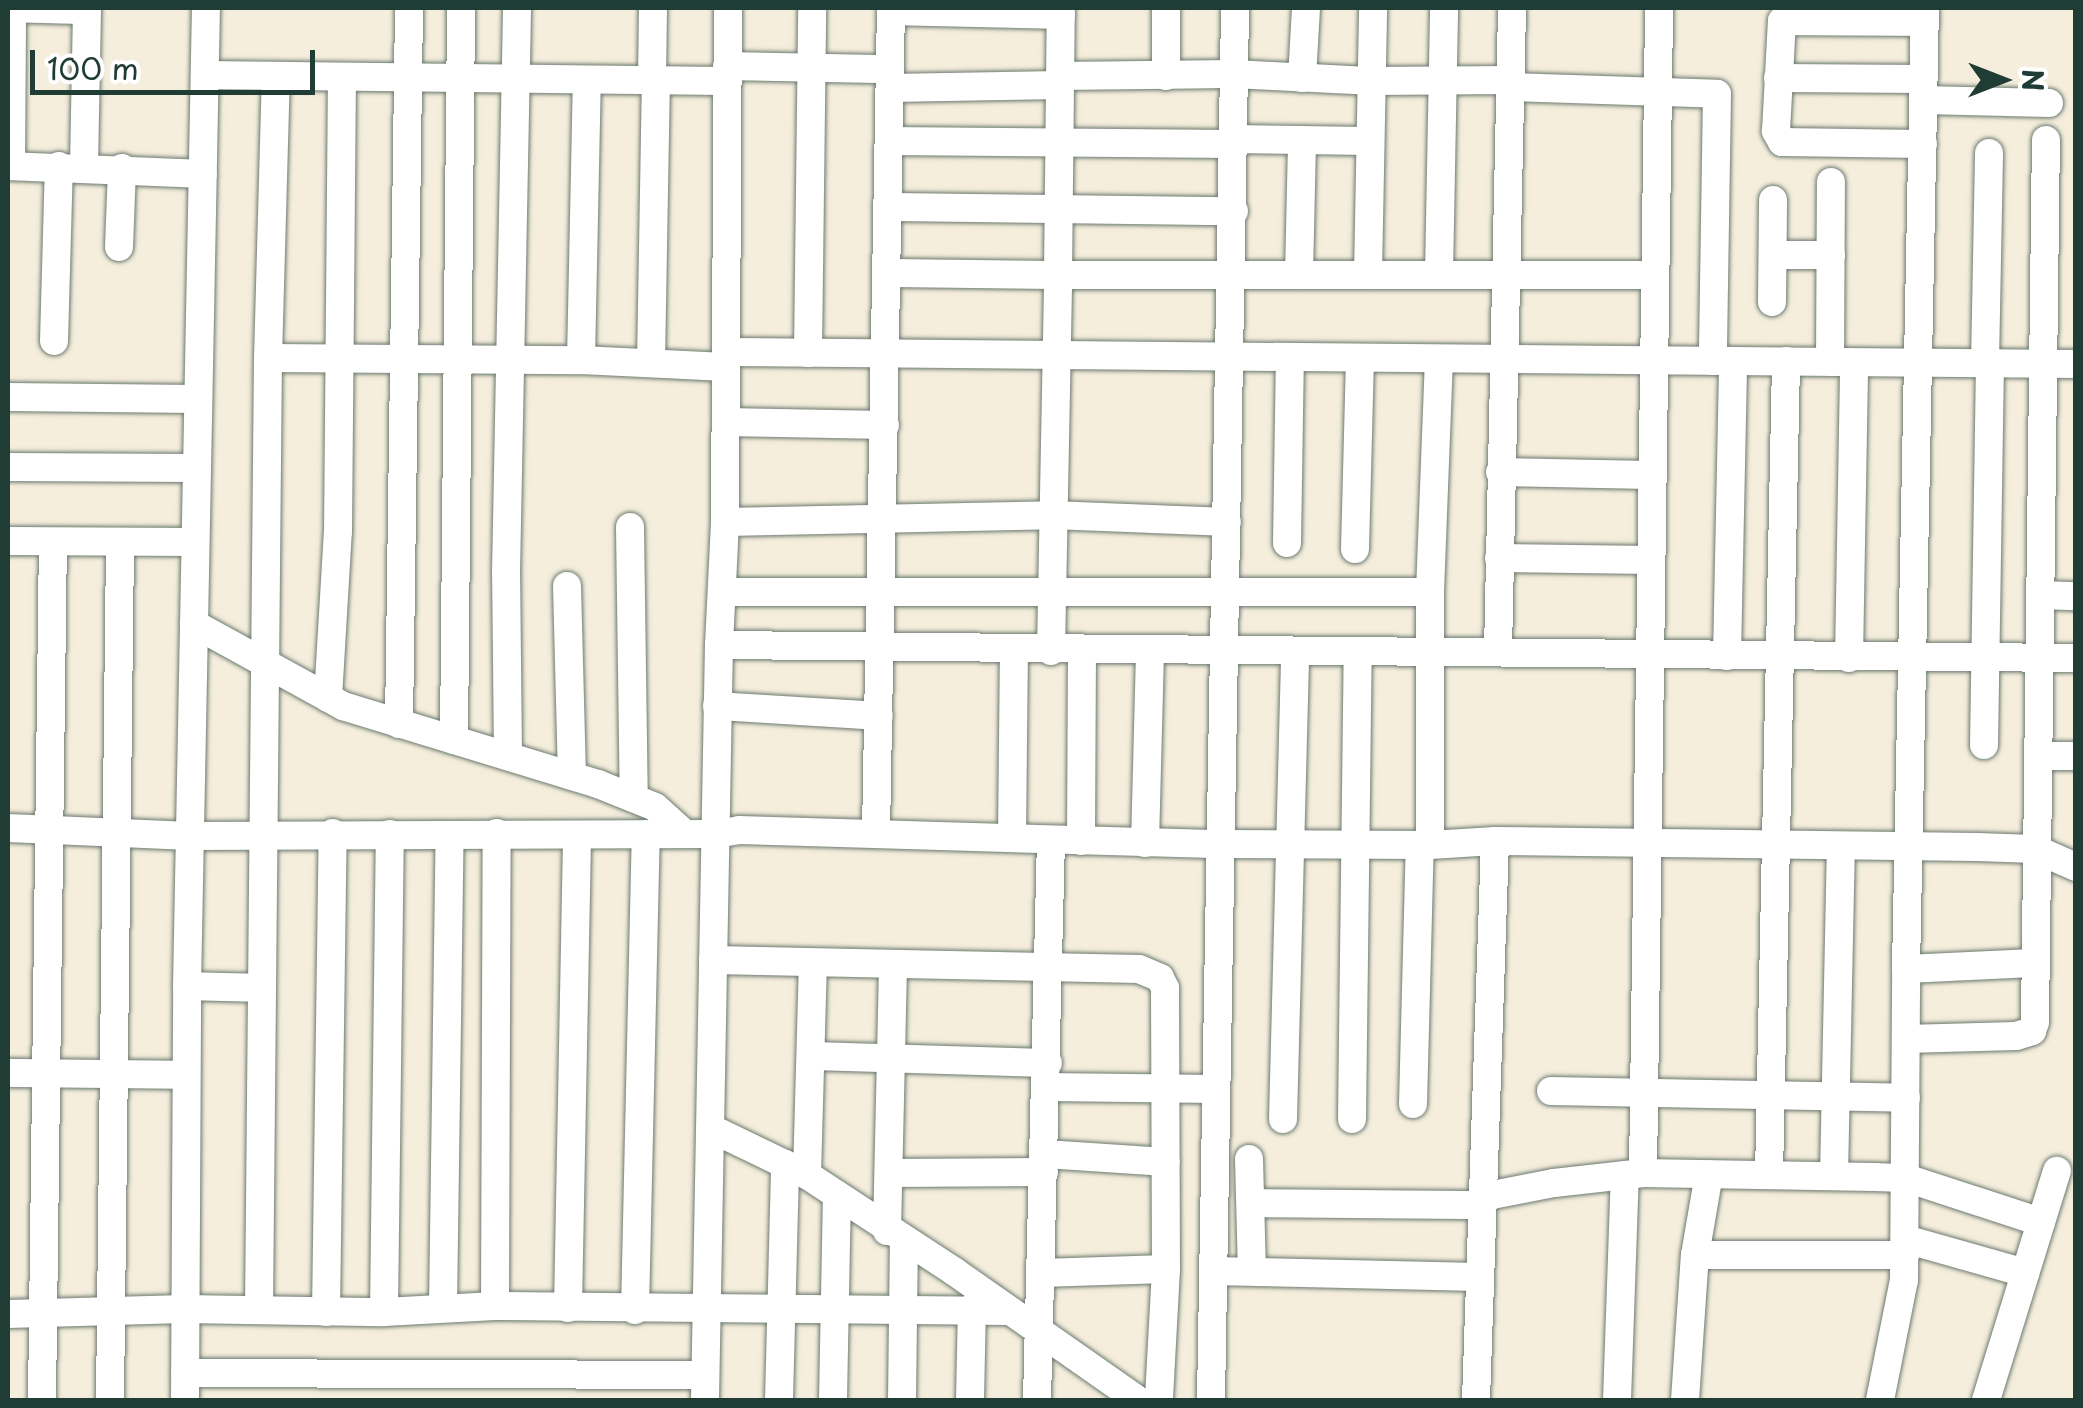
<!DOCTYPE html>
<style>
body{margin:0}
#map{position:relative;width:2083px;height:1408px;overflow:hidden;background:#f6eedd;font-family:"Playpen Sans",sans-serif}
div>[style]{position:absolute}
.roads{filter:drop-shadow(0 0 2px #6a7b6f) drop-shadow(0 0 2px #6a7b6f)}
.minor>*{height:28px;margin:-14px;padding:0 14px;transform-origin:14px;border-radius:14px;background:#fff}
span{translate:-50% -50%;white-space:nowrap;text-align:center;line-height:1.15;-webkit-text-stroke:10px #fff;paint-order:stroke}
.frame{position:absolute;inset:0;border:10px solid #1f3d34;pointer-events:none}
.north{position:absolute;left:1953px;top:30px;width:100px;height:100px;-webkit-text-stroke:8px #fff;paint-order:stroke;rotate:90deg;font-size:28px;font-weight:700;line-height:40px;text-align:center;color:#1f3d34}
.north::after{content:'';display:block;margin:auto;width:35px;height:45px;background:#1f3d34;clip-path:polygon(50% 0,100% 100%,50% 72%,0 100%)}
.scale{position:absolute;left:30px;top:50px;width:285px;height:45px;box-sizing:border-box;border:5px solid #1f3d34;border-top:0;padding-left:12px;font-size:30px;line-height:35px;white-space:nowrap;color:#1f3d34;-webkit-text-stroke:8px #fff;paint-order:stroke}
</style>
<div id="map">
<div class="roads">
<div class="minor">
<div style="left:8px;top:8px;width:78px;rotate:1.5deg"></div>
<div style="left:891px;top:11px;width:170px;rotate:1.3deg"></div>
<div style="left:727px;top:66px;width:163px;rotate:1.1deg"></div>
<div style="left:205px;top:75px;width:521px;rotate:0.66deg"></div>
<div style="left:1059px;top:76px;width:174px;rotate:-0.7deg"></div>
<div style="left:1233px;top:74px;width:136px;rotate:2.9deg"></div>
<div style="left:1369px;top:81px;width:141px;rotate:-0.4deg"></div>
<div style="left:1166px;top:76px;width:68px;rotate:-90deg"></div>
<div style="left:1302px;top:78px;width:70px;rotate:-86.7deg"></div>
<div style="left:1778px;top:78px;width:145px;rotate:0.4deg"></div>
<div style="left:652px;top:80px;width:72px;rotate:-89.2deg"></div>
<div style="left:1510px;top:87px;width:207px;rotate:1.9deg"></div>
<div style="left:1717px;top:94px;width:267px;rotate:90.9deg"></div>
<div style="left:890px;top:88px;width:169px;rotate:-1deg"></div>
<div style="left:1923px;top:100px;width:126px;rotate:1.4deg"></div>
<div style="left:1232px;top:139px;width:136px;rotate:0.8deg"></div>
<div style="left:889px;top:141px;width:343px;rotate:0.5deg"></div>
<div style="left:1923px;top:144px;width:141px;rotate:-179.2deg"></div>
<div style="left:1782px;top:142px;width:13px;rotate:-119deg"></div>
<div style="left:1776px;top:131px;width:110px;rotate:-86.9deg"></div>
<div style="left:1782px;top:21px;width:143px;rotate:0.4deg"></div>
<div style="left:8px;top:166px;width:195px;rotate:2.3deg"></div>
<div style="left:11px;top:166px;width:158px;rotate:-89.6deg"></div>
<div style="left:84px;top:166px;width:158px;rotate:-88.9deg"></div>
<div style="left:888px;top:207px;width:346px;rotate:0.7deg"></div>
<div style="left:119px;top:247px;width:79px;rotate:-87.8deg"></div>
<div style="left:1773px;top:255px;width:58px"></div>
<div style="left:887px;top:273px;width:171px;rotate:0.7deg"></div>
<div style="left:1058px;top:275px;width:267px;rotate:-89.4deg"></div>
<div style="left:1439px;top:274px;width:266px;rotate:-88.9deg"></div>
<div style="left:1299px;top:275px;width:135px;rotate:-88.7deg"></div>
<div style="left:1368px;top:275px;width:267px;rotate:-88.9deg"></div>
<div style="left:1772px;top:302px;width:102px;rotate:-89.4deg"></div>
<div style="left:54px;top:341px;width:175px;rotate:-88.4deg"></div>
<div style="left:726px;top:352px;width:1350px;rotate:0.51deg"></div>
<div style="left:808px;top:353px;width:345px;rotate:-89.3deg"></div>
<div style="left:268px;top:358px;width:313px;rotate:0.4deg"></div>
<div style="left:581px;top:360px;width:145px;rotate:2.8deg"></div>
<div style="left:581px;top:360px;width:280px;rotate:-88.8deg"></div>
<div style="left:1830px;top:362px;width:180px;rotate:-89.7deg"></div>
<div style="left:651px;top:363px;width:283px;rotate:-89deg"></div>
<div style="left:1985px;top:363px;width:210px;rotate:-88.9deg"></div>
<div style="left:8px;top:397px;width:189px;rotate:0.6deg"></div>
<div style="left:726px;top:422px;width:159px;rotate:1.1deg"></div>
<div style="left:8px;top:467px;width:188px;rotate:0.3deg"></div>
<div style="left:1500px;top:472px;width:150px;rotate:1.1deg"></div>
<div style="left:725px;top:522px;width:327px;rotate:-1.2deg"></div>
<div style="left:1052px;top:515px;width:175px;rotate:2.3deg"></div>
<div style="left:630px;top:527px;width:271px;rotate:89.2deg"></div>
<div style="left:8px;top:541px;width:186px;rotate:0.3deg"></div>
<div style="left:1287px;top:543px;width:184px;rotate:-89.1deg"></div>
<div style="left:1355px;top:549px;width:189px;rotate:-88.5deg"></div>
<div style="left:1499px;top:558px;width:152px;rotate:0.8deg"></div>
<div style="left:567px;top:586px;width:190px;rotate:88.5deg"></div>
<div style="left:722px;top:592px;width:708px"></div>
<div style="left:2040px;top:595px;width:36px;rotate:2deg"></div>
<div style="left:194px;top:624px;width:170px;rotate:28.8deg"></div>
<div style="left:343px;top:706px;width:267px;rotate:17deg"></div>
<div style="left:598px;top:784px;width:61px;rotate:22deg"></div>
<div style="left:655px;top:807px;width:38px;rotate:42deg"></div>
<div style="left:719px;top:645px;width:1357px;rotate:0.55deg"></div>
<div style="left:1051px;top:651px;width:376px;rotate:-88.9deg"></div>
<div style="left:1058px;top:275px;width:597px"></div>
<div style="left:1498px;top:651px;width:643px;rotate:-88.75deg"></div>
<div style="left:1727px;top:656px;width:295px;rotate:-88.8deg"></div>
<div style="left:1849px;top:658px;width:295px;rotate:-89deg"></div>
<div style="left:328px;top:698px;width:166px;rotate:-86.6deg"></div>
<div style="left:338px;top:532px;width:455px;rotate:-89.5deg"></div>
<div style="left:717px;top:706px;width:162px;rotate:3.5deg"></div>
<div style="left:399px;top:724px;width:716px;rotate:-89.2deg"></div>
<div style="left:454px;top:740px;width:732px;rotate:-89.45deg"></div>
<div style="left:1984px;top:745px;width:382px;rotate:-89.1deg"></div>
<div style="left:508px;top:756px;width:183px;rotate:-90.6deg"></div>
<div style="left:506px;top:573px;width:565px;rotate:-88.88deg"></div>
<div style="left:2038px;top:756px;width:38px"></div>
<div style="left:8px;top:828px;width:182px;rotate:2.5deg"></div>
<div style="left:190px;top:836px;width:525px;rotate:-0.22deg"></div>
<div style="left:715px;top:834px;width:24px;rotate:-9deg"></div>
<div style="left:739px;top:830px;width:482px;rotate:1.7deg"></div>
<div style="left:1221px;top:844px;width:209px;rotate:0.3deg"></div>
<div style="left:1430px;top:845px;width:65px;rotate:-3.5deg"></div>
<div style="left:1495px;top:841px;width:482px;rotate:0.7deg"></div>
<div style="left:1977px;top:847px;width:58px;rotate:2deg"></div>
<div style="left:2035px;top:849px;width:45px;rotate:23.7deg"></div>
<div style="left:876px;top:833px;width:825px;rotate:-88.96deg"></div>
<div style="left:1012px;top:837px;width:188px;rotate:-89.4deg"></div>
<div style="left:1081px;top:841px;width:189px;rotate:-89.7deg"></div>
<div style="left:1145px;top:843px;width:191px;rotate:-88.5deg"></div>
<div style="left:1430px;top:845px;width:253px;rotate:-90deg"></div>
<div style="left:1430px;top:592px;width:233px;rotate:-87.8deg"></div>
<div style="left:713px;top:960px;width:426px;rotate:1.2deg"></div>
<div style="left:1139px;top:969px;width:23px;rotate:23deg"></div>
<div style="left:1160px;top:978px;width:11px;rotate:63deg"></div>
<div style="left:1165px;top:988px;width:281px;rotate:89.8deg"></div>
<div style="left:1166px;top:1269px;width:131px;rotate:93.1deg"></div>
<div style="left:1906px;top:969px;width:127px;rotate:-2.7deg"></div>
<div style="left:187px;top:986px;width:75px;rotate:1.5deg"></div>
<div style="left:1906px;top:1039px;width:110px;rotate:-1.6deg"></div>
<div style="left:2016px;top:1036px;width:17px;rotate:-17deg"></div>
<div style="left:2032px;top:1031px;width:9px;rotate:-72deg"></div>
<div style="left:2035px;top:1022px;width:882px;rotate:-89.29deg"></div>
<div style="left:811px;top:1056px;width:237px;rotate:1.7deg"></div>
<div style="left:8px;top:1073px;width:178px;rotate:0.6deg"></div>
<div style="left:1047px;top:1087px;width:169px;rotate:0.7deg"></div>
<div style="left:1551px;top:1091px;width:355px;rotate:1.1deg"></div>
<div style="left:1413px;top:1104px;width:259px;rotate:-88.5deg"></div>
<div style="left:1283px;top:1119px;width:467px;rotate:-88.5deg"></div>
<div style="left:1352px;top:1119px;width:468px;rotate:-89.3deg"></div>
<div style="left:712px;top:1129px;width:106px;rotate:25.8deg"></div>
<div style="left:807px;top:1175px;width:177px;rotate:33.2deg"></div>
<div style="left:955px;top:1272px;width:223px;rotate:35deg"></div>
<div style="left:1045px;top:1154px;width:121px;rotate:3.8deg"></div>
<div style="left:1249px;top:1159px;width:112px;rotate:88.5deg"></div>
<div style="left:890px;top:1173px;width:154px;rotate:-0.4deg"></div>
<div style="left:1643px;top:1173px;width:1165px;rotate:-89.21deg"></div>
<div style="left:807px;top:1175px;width:212px;rotate:-88.4deg"></div>
<div style="left:1769px;top:1175px;width:814px;rotate:-88.8deg"></div>
<div style="left:1834px;top:1176px;width:328px;rotate:-88.8deg"></div>
<div style="left:1482px;top:1197px;width:73px;rotate:-11deg"></div>
<div style="left:1554px;top:1183px;width:90px;rotate:-6.4deg"></div>
<div style="left:1643px;top:1173px;width:231px;rotate:1deg"></div>
<div style="left:1874px;top:1177px;width:32px;rotate:2deg"></div>
<div style="left:1906px;top:1178px;width:142px;rotate:18.1deg"></div>
<div style="left:1251px;top:1203px;width:231px;rotate:0.5deg"></div>
<div style="left:887px;top:1231px;width:267px;rotate:-88.7deg"></div>
<div style="left:1905px;top:1239px;width:125px;rotate:15.8deg"></div>
<div style="left:1695px;top:1255px;width:210px"></div>
<div style="left:1213px;top:1271px;width:266px;rotate:1.3deg"></div>
<div style="left:1041px;top:1273px;width:125px;rotate:-1.8deg"></div>
<div style="left:495px;top:1306px;width:473px;rotate:-89.8deg"></div>
<div style="left:443px;top:1308px;width:473px;rotate:-89.2deg"></div>
<div style="left:568px;top:1308px;width:473px;rotate:-88.9deg"></div>
<div style="left:259px;top:1310px;width:952px;rotate:-89.46deg"></div>
<div style="left:268px;top:358px;width:282px;rotate:-88.4deg"></div>
<div style="left:635px;top:1310px;width:476px;rotate:-88.7deg"></div>
<div style="left:326px;top:1312px;width:479px;rotate:-89.2deg"></div>
<div style="left:384px;top:1312px;width:478px;rotate:-89.3deg"></div>
<div style="left:8px;top:1314px;width:176px;rotate:-1.6deg"></div>
<div style="left:184px;top:1309px;width:200px;rotate:0.9deg"></div>
<div style="left:384px;top:1312px;width:111px;rotate:-3.1deg"></div>
<div style="left:495px;top:1306px;width:514px;rotate:0.56deg"></div>
<div style="left:185px;top:1373px;width:520px;rotate:0.22deg"></div>
<div style="left:42px;top:1400px;width:858px;rotate:-89.27deg"></div>
<div style="left:110px;top:1400px;width:858px;rotate:-89.33deg"></div>
<div style="left:185px;top:1400px;width:414px;rotate:-89.7deg"></div>
<div style="left:187px;top:986px;width:978px;rotate:-88.89deg"></div>
<div style="left:705px;top:1400px;width:755px;rotate:-88.94deg"></div>
<div style="left:719px;top:645px;width:123px;rotate:-87.2deg"></div>
<div style="left:725px;top:522px;width:514px;rotate:-89.67deg"></div>
<div style="left:779px;top:1400px;width:236px;rotate:-88.5deg"></div>
<div style="left:833px;top:1400px;width:205px;rotate:-88.9deg"></div>
<div style="left:902px;top:1400px;width:159px;rotate:-89.3deg"></div>
<div style="left:970px;top:1400px;width:92px;rotate:-88.8deg"></div>
<div style="left:1037px;top:1400px;width:560px;rotate:-88.57deg"></div>
<div style="left:1211px;top:1400px;width:1392px;rotate:-89.01deg"></div>
<div style="left:1476px;top:1400px;width:559px;rotate:-88.05deg"></div>
<div style="left:1617px;top:1400px;width:225px;rotate:-88deg"></div>
<div style="left:1685px;top:1400px;width:145px;rotate:-86.1deg"></div>
<div style="left:1695px;top:1255px;width:82px;rotate:-80.2deg"></div>
<div style="left:1880px;top:1400px;width:122px;rotate:-78.7deg"></div>
<div style="left:1904px;top:1280px;width:311px;rotate:-89.6deg"></div>
<div style="left:1906px;top:969px;width:961px;rotate:-88.87deg"></div>
<div style="left:1986px;top:1400px;width:240px;rotate:-72.8deg"></div>
</div>
</div>
<div class="frame"></div>
<div class="north">N</div>
<div class="scale">100 m</div>
</div>
